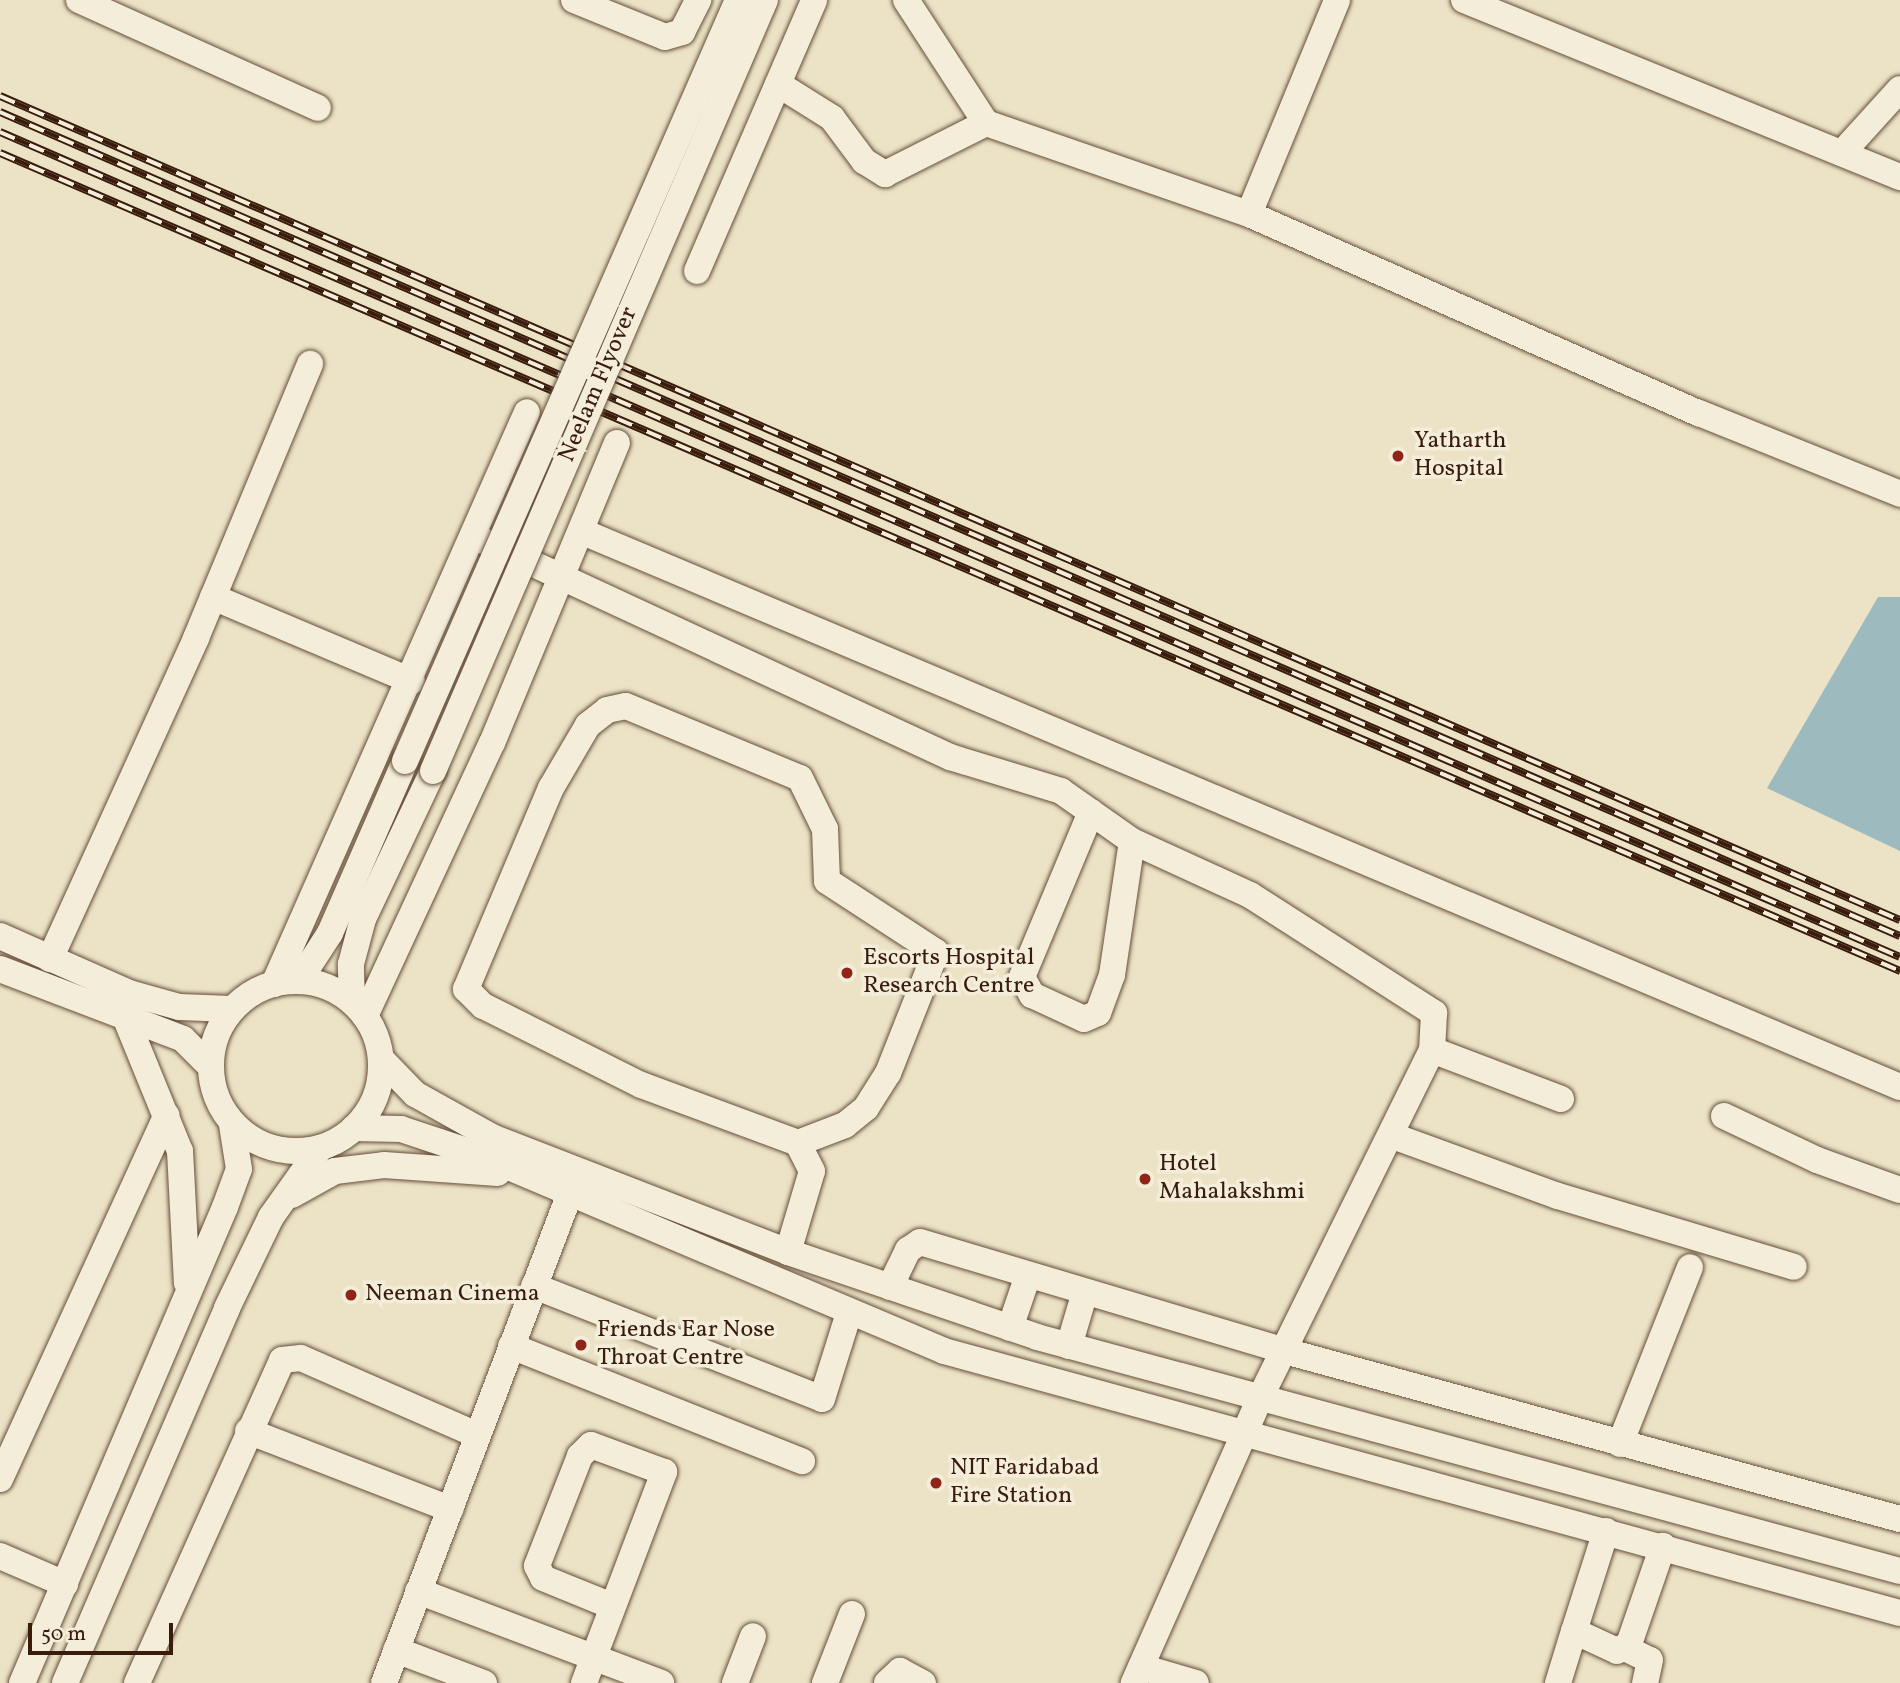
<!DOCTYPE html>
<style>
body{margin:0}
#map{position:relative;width:1900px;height:1683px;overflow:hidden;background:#ece3c6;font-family:Vollkorn,serif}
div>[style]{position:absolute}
.water>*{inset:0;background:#9dbbbf}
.roads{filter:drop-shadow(0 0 2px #664e3a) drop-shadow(0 0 2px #664e3a)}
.minor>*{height:26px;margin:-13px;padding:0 13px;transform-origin:13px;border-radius:13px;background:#f3edda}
.minor>.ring{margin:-13px;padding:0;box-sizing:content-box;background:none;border:26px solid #f3edda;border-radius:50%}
.rail>*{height:8px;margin-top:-4px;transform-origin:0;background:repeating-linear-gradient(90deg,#f3edda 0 16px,#391c0c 0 32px);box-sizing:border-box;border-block:2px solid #391c0c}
.bridges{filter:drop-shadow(0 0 2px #664e3a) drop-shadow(0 0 2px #664e3a)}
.minor-bridge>*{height:26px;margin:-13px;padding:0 13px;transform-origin:13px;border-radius:13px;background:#f3edda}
.dots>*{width:19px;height:19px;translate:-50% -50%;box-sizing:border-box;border:4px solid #f3edda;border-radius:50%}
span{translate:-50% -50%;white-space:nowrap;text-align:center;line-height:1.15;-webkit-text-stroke:7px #f3edda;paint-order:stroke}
.street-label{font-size:24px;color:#391c0c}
.poi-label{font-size:24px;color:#391c0c}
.left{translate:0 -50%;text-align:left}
.scale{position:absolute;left:28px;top:1623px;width:145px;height:32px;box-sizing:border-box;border:4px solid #391c0c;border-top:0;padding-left:9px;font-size:21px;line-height:24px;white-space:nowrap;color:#391c0c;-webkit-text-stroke:5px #f3edda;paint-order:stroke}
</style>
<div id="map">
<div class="water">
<div style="clip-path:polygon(1878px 597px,1900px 597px,1900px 851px,1767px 788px)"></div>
</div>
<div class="roads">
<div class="minor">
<div style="left:79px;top:0;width:262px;rotate:24.3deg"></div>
<div style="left:574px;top:0;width:98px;rotate:22.1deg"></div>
<div style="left:665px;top:37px;width:18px;rotate:-16deg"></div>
<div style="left:682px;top:32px;width:36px;rotate:-63deg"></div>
<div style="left:906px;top:0;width:147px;rotate:57deg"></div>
<div style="left:986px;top:123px;width:278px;rotate:19.1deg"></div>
<div style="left:1249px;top:214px;width:492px;rotate:23.9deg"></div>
<div style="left:1699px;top:413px;width:217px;rotate:21.9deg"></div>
<div style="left:1464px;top:0;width:471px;rotate:22.1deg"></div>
<div style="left:778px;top:84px;width:64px;rotate:32.2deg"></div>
<div style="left:832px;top:118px;width:54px;rotate:53.3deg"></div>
<div style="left:864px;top:161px;width:25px;rotate:32deg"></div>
<div style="left:885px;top:174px;width:113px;rotate:-26.8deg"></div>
<div style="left:1842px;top:153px;width:86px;rotate:-47.8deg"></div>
<div style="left:1249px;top:214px;width:231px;rotate:-67.6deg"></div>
<div style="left:697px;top:271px;width:295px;rotate:-66.6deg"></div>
<div style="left:583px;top:532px;width:1429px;rotate:22.85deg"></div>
<div style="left:473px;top:536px;width:526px;rotate:24.86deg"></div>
<div style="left:950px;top:757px;width:116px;rotate:17deg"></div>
<div style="left:1061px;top:791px;width:87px;rotate:35.2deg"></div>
<div style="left:1132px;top:841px;width:130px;rotate:24.6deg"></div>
<div style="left:1250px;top:895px;width:219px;rotate:32.7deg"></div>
<div style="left:1434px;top:1013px;width:37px;rotate:93deg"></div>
<div style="left:1432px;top:1050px;width:388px;rotate:116.3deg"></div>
<div style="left:1260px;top:1398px;width:312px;rotate:113.9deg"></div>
<div style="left:213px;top:597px;width:216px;rotate:22.9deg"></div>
<div style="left:1091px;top:812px;width:179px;rotate:112.7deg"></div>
<div style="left:1022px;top:977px;width:21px;rotate:61deg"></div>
<div style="left:1032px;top:995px;width:57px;rotate:24.8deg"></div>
<div style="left:1084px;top:1019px;width:15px;rotate:-23deg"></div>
<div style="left:1098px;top:1013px;width:40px;rotate:-69.8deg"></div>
<div style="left:1112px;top:975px;width:135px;rotate:-81.5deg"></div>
<div style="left:0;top:936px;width:141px;rotate:23.8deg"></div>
<div style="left:129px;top:993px;width:52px;rotate:15.6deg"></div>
<div style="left:179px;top:1007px;width:53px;rotate:2.2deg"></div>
<div style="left:50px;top:959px;width:353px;rotate:-65.5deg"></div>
<div style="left:196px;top:638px;width:297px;rotate:-67.4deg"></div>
<div style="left:0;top:969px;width:196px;rotate:20.9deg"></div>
<div style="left:183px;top:1039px;width:38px;rotate:45deg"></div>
<div class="ring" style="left:211px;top:981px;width:144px;height:144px"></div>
<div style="left:299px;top:981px;width:57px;rotate:-57.1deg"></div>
<div style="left:330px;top:933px;width:188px;rotate:-66.4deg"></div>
<div style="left:274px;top:984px;width:625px;rotate:-66.14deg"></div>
<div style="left:352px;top:1000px;width:36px;rotate:-92deg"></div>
<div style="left:351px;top:964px;width:47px;rotate:-75.1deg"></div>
<div style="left:363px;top:919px;width:164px;rotate:-64.7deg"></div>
<div style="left:365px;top:1016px;width:301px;rotate:-65.1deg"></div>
<div style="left:492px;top:743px;width:325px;rotate:-67.4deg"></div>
<div style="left:126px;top:1019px;width:143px;rotate:67.8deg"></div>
<div style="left:180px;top:1151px;width:132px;rotate:87deg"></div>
<div style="left:1432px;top:1050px;width:138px;rotate:20.8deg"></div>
<div style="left:383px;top:1061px;width:46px;rotate:45.9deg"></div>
<div style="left:415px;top:1094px;width:88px;rotate:29.2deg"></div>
<div style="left:492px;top:1137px;width:318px;rotate:21.2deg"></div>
<div style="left:788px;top:1252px;width:263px;rotate:18.8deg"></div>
<div style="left:1037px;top:1337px;width:894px;rotate:15.17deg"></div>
<div style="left:1724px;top:1116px;width:103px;rotate:25.3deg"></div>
<div style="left:1817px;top:1160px;width:88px;rotate:19.9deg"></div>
<div style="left:354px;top:1128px;width:47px;rotate:1.2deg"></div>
<div style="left:401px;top:1129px;width:89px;rotate:18.4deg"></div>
<div style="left:485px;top:1157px;width:498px;rotate:22.9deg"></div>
<div style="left:944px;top:1351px;width:991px;rotate:15.33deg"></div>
<div style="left:1393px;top:1136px;width:176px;rotate:20deg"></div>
<div style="left:1558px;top:1196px;width:246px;rotate:16.7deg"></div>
<div style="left:292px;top:1195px;width:49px;rotate:-29.2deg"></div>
<div style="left:335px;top:1171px;width:49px;rotate:-7deg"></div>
<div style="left:384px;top:1165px;width:114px;rotate:4deg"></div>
<div style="left:788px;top:1252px;width:84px;rotate:-73.5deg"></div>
<div style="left:812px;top:1171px;width:31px;rotate:-117deg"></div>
<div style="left:798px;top:1143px;width:167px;rotate:-159.7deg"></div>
<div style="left:641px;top:1085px;width:177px;rotate:-153.4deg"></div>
<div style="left:483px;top:1006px;width:24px;rotate:-135deg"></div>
<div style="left:466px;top:989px;width:218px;rotate:-67.1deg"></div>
<div style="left:551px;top:788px;width:73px;rotate:-59.6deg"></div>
<div style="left:588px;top:725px;width:24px;rotate:-38deg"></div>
<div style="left:607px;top:710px;width:19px;rotate:-12deg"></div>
<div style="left:626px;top:706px;width:188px;rotate:22.5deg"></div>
<div style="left:800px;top:778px;width:57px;rotate:63.9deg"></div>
<div style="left:825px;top:829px;width:52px;rotate:87.8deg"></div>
<div style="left:827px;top:881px;width:130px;rotate:33.1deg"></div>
<div style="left:936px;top:952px;width:130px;rotate:111.6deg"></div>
<div style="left:888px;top:1073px;width:41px;rotate:122.2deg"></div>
<div style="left:866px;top:1108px;width:27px;rotate:141deg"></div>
<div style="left:845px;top:1125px;width:50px;rotate:159deg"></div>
<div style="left:534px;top:1286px;width:309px;rotate:21.4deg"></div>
<div style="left:822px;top:1399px;width:90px;rotate:-72.6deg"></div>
<div style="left:890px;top:1287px;width:41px;rotate:-64.1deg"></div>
<div style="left:908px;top:1250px;width:14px;rotate:-34deg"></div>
<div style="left:920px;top:1242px;width:381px;rotate:16.6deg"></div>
<div style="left:1285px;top:1351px;width:638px;rotate:15.28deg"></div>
<div style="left:1010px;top:1328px;width:56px;rotate:-71.2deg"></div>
<div style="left:511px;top:1346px;width:313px;rotate:21.6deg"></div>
<div style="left:1069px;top:1346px;width:56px;rotate:-73.5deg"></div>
<div style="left:248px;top:1431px;width:217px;rotate:21.1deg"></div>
<div style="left:1620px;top:1444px;width:190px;rotate:-68.4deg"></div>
<div style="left:0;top:1479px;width:400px;rotate:-65.4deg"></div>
<div style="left:1606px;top:1531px;width:105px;rotate:107.7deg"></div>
<div style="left:1574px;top:1631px;width:47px;rotate:24.9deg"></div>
<div style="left:1617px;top:1651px;width:14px;rotate:-30deg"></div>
<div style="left:1629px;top:1644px;width:104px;rotate:-70.9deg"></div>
<div style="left:0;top:1556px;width:71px;rotate:23.3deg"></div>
<div style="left:418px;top:1591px;width:260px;rotate:20.7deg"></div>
<div style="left:1627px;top:1649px;width:25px;rotate:26deg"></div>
<div style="left:1650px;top:1660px;width:24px;rotate:102deg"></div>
<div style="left:396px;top:1650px;width:94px;rotate:20.6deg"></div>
<div style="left:1141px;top:1667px;width:57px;rotate:16.2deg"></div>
<div style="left:22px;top:1683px;width:517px;rotate:-66.9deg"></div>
<div style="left:225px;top:1207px;width:40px;rotate:-69.8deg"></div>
<div style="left:239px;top:1169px;width:45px;rotate:-99deg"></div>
<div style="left:65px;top:1683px;width:408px;rotate:-66.6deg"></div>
<div style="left:227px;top:1308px;width:101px;rotate:-64.2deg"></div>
<div style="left:271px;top:1217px;width:85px;rotate:-54.6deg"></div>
<div style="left:137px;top:1683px;width:354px;rotate:-65.8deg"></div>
<div style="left:282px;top:1360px;width:19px;rotate:-6deg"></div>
<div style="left:301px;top:1358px;width:192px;rotate:23.6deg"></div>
<div style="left:384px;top:1683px;width:524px;rotate:-69.21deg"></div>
<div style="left:584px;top:1683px;width:226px;rotate:-69.2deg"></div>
<div style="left:664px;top:1472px;width:78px;rotate:-159.7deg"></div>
<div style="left:591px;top:1445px;width:16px;rotate:135deg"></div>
<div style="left:580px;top:1456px;width:118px;rotate:111.4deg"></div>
<div style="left:537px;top:1566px;width:13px;rotate:63deg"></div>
<div style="left:543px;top:1578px;width:74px;rotate:22.1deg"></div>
<div style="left:735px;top:1683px;width:50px;rotate:-69deg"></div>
<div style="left:825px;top:1683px;width:74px;rotate:-68.6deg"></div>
<div style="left:887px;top:1683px;width:18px;rotate:-43deg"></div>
<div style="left:900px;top:1671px;width:26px;rotate:28deg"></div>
<div style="left:1558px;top:1683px;width:54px;rotate:-72.9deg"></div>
</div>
</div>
<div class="rail">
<div style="left:0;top:96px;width:2071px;rotate:23.45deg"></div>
<div style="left:0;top:112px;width:2071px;rotate:23.45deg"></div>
<div style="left:0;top:132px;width:2071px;rotate:23.47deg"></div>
<div style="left:0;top:153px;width:2069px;rotate:23.29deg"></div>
</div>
<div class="bridges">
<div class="minor-bridge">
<div style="left:405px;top:761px;width:831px;rotate:-66.37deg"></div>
<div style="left:433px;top:771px;width:839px;rotate:-66.7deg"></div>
</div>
</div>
<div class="dots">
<div style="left:1398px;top:456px;background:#8f2418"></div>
<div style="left:847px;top:973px;background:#8f2418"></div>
<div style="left:1145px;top:1179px;background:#8f2418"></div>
<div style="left:351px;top:1295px;background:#8f2418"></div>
<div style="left:581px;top:1345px;background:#8f2418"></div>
<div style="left:936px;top:1483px;background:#8f2418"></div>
</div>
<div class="street-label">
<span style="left:599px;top:385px;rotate:-67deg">Neelam Flyover</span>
</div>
<div class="poi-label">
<span class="left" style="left:1414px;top:456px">Yatharth<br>Hospital</span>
<span class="left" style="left:863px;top:973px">Escorts Hospital<br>Research Centre</span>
<span class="left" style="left:1159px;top:1179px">Hotel<br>Mahalakshmi</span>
<span class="left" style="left:365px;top:1295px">Neeman Cinema</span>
<span class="left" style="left:597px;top:1345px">Friends Ear Nose<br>Throat Centre</span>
<span class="left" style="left:950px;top:1483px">NIT Faridabad<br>Fire Station</span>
</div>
<div class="scale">50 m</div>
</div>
